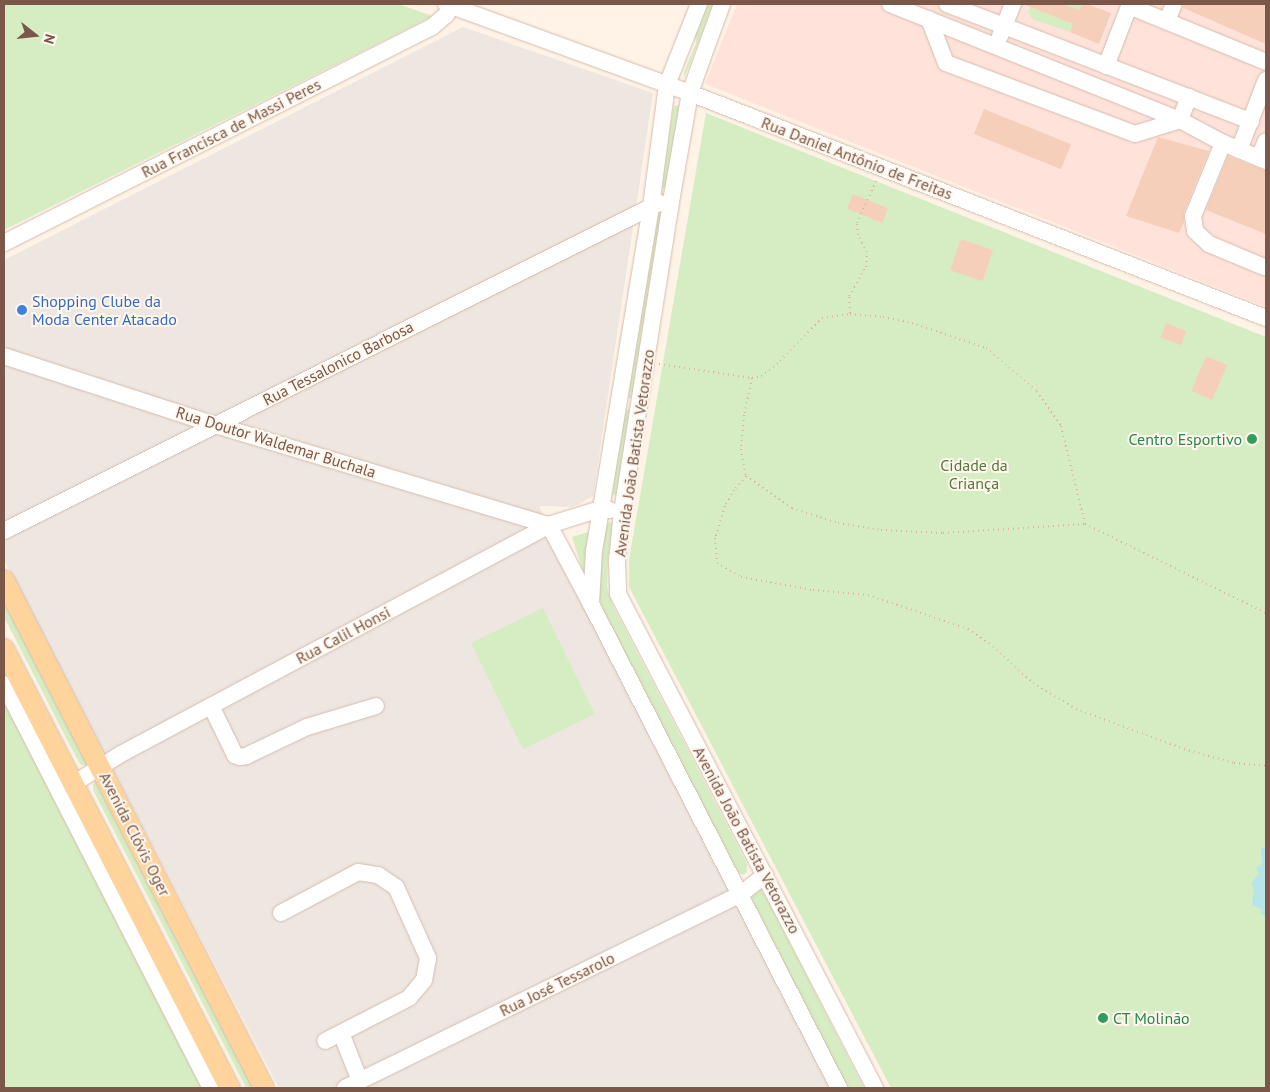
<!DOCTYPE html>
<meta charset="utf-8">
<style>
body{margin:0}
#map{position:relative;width:1270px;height:1092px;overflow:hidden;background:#fef3e6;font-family:"PT Sans",sans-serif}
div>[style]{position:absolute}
.commercial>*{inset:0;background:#ffe2d9}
.industrial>*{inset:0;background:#eee6e0}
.green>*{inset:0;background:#d6edc3;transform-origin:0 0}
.water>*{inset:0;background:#b8e5ea}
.building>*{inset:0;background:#f6cfbb;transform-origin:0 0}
.path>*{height:2px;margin-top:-1px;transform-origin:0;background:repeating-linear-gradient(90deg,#dbb29e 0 1px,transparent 0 5px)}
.roads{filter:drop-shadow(0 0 1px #d4bcad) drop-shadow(0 0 1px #d4bcad)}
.minor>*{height:16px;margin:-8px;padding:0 8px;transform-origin:8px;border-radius:8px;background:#fff}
.major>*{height:20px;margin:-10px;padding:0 10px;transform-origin:10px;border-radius:10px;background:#ffd49c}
.dots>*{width:14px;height:14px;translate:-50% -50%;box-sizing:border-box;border:2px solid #fff7ee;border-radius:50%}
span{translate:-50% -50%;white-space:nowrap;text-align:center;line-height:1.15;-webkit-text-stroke:4px #fff7ee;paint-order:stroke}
.street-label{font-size:16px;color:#7a5748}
.shop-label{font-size:16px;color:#366cbe}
.left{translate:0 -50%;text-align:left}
.leisure-label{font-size:16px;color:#27864d}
.right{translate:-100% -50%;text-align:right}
.park-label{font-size:16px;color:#527a3c}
.frame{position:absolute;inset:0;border:5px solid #7a5748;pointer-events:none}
.north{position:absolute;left:10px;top:10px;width:50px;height:50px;-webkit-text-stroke:4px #fff7ee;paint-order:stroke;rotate:106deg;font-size:14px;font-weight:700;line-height:20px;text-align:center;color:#7a5748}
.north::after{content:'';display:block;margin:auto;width:18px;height:22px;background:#7a5748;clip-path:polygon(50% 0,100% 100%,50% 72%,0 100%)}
</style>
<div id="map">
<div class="commercial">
<div style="clip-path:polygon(737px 4px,1266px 4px,1266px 307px,705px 84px)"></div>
</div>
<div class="industrial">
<div style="clip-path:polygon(463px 27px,653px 93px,593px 496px,573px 507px,539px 506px,830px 1088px,279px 1088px,4px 560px,4px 260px)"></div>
</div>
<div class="green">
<div style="clip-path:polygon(4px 4px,398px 4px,433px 16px,4px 230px)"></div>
<div style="clip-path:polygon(705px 4px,714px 4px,684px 78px,684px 72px,696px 43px,694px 32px)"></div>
<div style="clip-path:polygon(1032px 4px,1082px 4px,1070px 32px,1032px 19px,1028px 12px)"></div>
<div style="clip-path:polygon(678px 105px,681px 109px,667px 188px,663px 188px,661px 185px,673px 110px,674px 106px)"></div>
<div style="clip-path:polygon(706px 113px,1266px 337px,1266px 1088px,891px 1088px,629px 587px,629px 560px)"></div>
<div style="clip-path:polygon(658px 212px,664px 213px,632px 398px,628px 398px,627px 395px)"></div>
<div style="clip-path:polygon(630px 408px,633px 412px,617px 495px,614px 495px,612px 492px,624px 412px)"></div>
<div style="clip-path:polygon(612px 522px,614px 525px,608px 558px,607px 587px,613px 606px,747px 864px,747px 872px,744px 875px,736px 872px,606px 619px,599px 599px,600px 558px,607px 523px)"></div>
<div style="clip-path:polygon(594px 530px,588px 587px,572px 537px)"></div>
<div style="clip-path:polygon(4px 592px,89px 761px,86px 765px,81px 765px,78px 761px,4px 617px)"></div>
<div style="left:543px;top:608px;width:118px;height:80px;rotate:64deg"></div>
<div style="clip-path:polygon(4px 672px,9px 682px,217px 1088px,4px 1088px)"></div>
<div style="clip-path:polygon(96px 781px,259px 1088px,246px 1088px,93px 790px,93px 784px)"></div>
<div style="clip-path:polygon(761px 890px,767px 899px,864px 1088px,848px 1088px,759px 918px,751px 896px,755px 891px)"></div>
</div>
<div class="water">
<div style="clip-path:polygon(1266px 847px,1266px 916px,1262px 915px,1260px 908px,1252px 906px,1254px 888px,1251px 883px,1259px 874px,1256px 868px,1262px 864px,1261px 848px)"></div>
</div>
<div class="building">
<div style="clip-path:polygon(1023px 4px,1062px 4px,1079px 10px,1082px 4px,1086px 4px,1111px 13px,1099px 44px,1070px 32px,1073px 24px)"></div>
<div style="clip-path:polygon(1184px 4px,1266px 4px,1266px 44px,1183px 8px)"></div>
<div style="left:984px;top:109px;width:94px;height:27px;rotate:22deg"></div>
<div style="clip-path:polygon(1158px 137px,1209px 151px,1184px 212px,1184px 222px,1179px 233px,1126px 216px)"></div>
<div style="clip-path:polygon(1228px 156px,1266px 171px,1266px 234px,1206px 210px)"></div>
<div style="left:853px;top:194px;width:38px;height:16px;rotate:22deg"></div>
<div style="left:961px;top:239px;width:34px;height:33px;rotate:19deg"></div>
<div style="left:1166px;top:323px;width:22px;height:15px;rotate:22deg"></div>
<div style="left:1206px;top:356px;width:23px;height:38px;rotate:23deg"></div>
</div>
<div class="path">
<div style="left:850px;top:313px;width:17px;rotate:-93deg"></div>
<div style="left:849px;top:296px;width:34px;rotate:-60deg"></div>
<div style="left:866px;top:267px;width:15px;rotate:-86deg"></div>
<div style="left:867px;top:252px;width:19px;rotate:-118deg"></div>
<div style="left:858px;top:235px;width:12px;rotate:-95deg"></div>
<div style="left:857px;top:223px;width:46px;rotate:-65.7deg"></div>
<div style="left:659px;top:364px;width:94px;rotate:8.6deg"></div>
<div style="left:752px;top:378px;width:38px;rotate:102deg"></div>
<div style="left:744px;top:415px;width:34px;rotate:95deg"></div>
<div style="left:741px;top:449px;width:27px;rotate:80deg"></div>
<div style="left:752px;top:378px;width:9px;rotate:-13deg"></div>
<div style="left:761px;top:376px;width:24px;rotate:-38deg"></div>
<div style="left:780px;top:361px;width:60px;rotate:-45.7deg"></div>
<div style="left:822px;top:318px;width:28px;rotate:-8deg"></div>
<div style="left:850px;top:314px;width:33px;rotate:5deg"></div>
<div style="left:883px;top:317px;width:30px;rotate:12deg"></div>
<div style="left:912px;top:323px;width:78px;rotate:18.7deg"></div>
<div style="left:986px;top:348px;width:67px;rotate:40.1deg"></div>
<div style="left:1037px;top:391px;width:42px;rotate:55.6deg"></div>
<div style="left:1061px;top:426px;width:101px;rotate:76.2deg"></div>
<div style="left:746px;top:476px;width:18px;rotate:131deg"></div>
<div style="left:734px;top:490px;width:18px;rotate:119deg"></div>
<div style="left:725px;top:506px;width:34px;rotate:107deg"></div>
<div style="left:715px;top:538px;width:25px;rotate:85deg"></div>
<div style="left:717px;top:563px;width:28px;rotate:30deg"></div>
<div style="left:741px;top:577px;width:73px;rotate:10.2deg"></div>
<div style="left:813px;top:590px;width:55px;rotate:5.2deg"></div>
<div style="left:868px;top:595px;width:106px;rotate:18.8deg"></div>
<div style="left:968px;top:629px;width:25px;rotate:34deg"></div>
<div style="left:989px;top:643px;width:59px;rotate:42.3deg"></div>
<div style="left:1033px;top:683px;width:50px;rotate:31.2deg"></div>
<div style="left:1076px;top:709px;width:115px;rotate:20.3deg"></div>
<div style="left:1184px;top:749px;width:52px;rotate:15.6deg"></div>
<div style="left:1234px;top:763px;width:32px;rotate:5deg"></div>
<div style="left:746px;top:476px;width:56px;rotate:34.8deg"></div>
<div style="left:792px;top:508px;width:48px;rotate:18.1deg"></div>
<div style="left:838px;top:523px;width:44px;rotate:9.2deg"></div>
<div style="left:881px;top:530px;width:62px;rotate:2.8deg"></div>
<div style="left:943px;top:533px;width:142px;rotate:-3.6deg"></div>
<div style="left:1085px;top:524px;width:202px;rotate:26.2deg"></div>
</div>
<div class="roads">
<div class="minor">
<div style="left:446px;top:4px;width:260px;rotate:20deg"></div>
<div style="left:690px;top:93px;width:618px;rotate:21.34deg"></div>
<div style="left:699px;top:4px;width:87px;rotate:111.6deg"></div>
<div style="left:667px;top:85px;width:123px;rotate:97.5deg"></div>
<div style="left:651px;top:207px;width:348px;rotate:99.4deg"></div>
<div style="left:594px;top:550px;width:54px;rotate:93.2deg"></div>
<div style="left:591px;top:604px;width:544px;rotate:62.87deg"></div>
<div style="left:722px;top:4px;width:95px;rotate:109.8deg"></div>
<div style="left:690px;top:93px;width:105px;rotate:99.9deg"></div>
<div style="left:672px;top:196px;width:318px;rotate:99deg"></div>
<div style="left:622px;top:510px;width:51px;rotate:95.6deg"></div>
<div style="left:617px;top:561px;width:33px;rotate:88deg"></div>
<div style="left:618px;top:594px;width:557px;rotate:62.51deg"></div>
<div style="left:890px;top:4px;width:312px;rotate:21.8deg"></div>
<div style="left:1180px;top:120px;width:49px;rotate:28.1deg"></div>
<div style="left:1223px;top:143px;width:47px;rotate:22.7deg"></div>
<div style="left:947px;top:4px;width:326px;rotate:21.1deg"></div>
<div style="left:1129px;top:6px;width:148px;rotate:22.2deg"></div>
<div style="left:929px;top:19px;width:47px;rotate:68.9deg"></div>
<div style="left:946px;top:63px;width:202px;rotate:20.6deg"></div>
<div style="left:1135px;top:134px;width:47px;rotate:-17.3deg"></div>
<div style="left:1180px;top:120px;width:25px;rotate:-69deg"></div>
<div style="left:1167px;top:21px;width:18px;rotate:-68deg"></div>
<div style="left:1000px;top:36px;width:35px;rotate:-68deg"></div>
<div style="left:1106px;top:66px;width:66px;rotate:-68.8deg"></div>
<div style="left:1223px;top:143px;width:79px;rotate:112.3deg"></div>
<div style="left:1193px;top:216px;width:15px;rotate:82deg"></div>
<div style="left:1195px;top:231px;width:19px;rotate:43deg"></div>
<div style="left:1209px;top:244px;width:60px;rotate:22.7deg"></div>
<div style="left:1239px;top:150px;width:75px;rotate:-68.9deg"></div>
<div style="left:1259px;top:158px;width:18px;rotate:-68deg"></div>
<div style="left:4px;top:243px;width:479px;rotate:-26.8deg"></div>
<div style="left:432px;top:27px;width:18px;rotate:-41deg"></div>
<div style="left:446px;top:15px;width:13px;rotate:-58deg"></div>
<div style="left:4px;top:356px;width:222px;rotate:18.1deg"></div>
<div style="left:215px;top:425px;width:349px;rotate:16.7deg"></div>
<div style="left:549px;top:525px;width:89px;rotate:62deg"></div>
<div style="left:4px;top:531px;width:733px;rotate:-26.6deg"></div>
<div style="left:4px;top:684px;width:454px;rotate:62.9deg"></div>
<div style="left:211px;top:706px;width:55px;rotate:63.9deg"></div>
<div style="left:235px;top:755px;width:5px;rotate:22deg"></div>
<div style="left:240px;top:757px;width:6px;rotate:-9deg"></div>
<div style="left:246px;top:756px;width:68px;rotate:-25.4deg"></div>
<div style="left:307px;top:727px;width:72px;rotate:-16.9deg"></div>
<div style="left:73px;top:784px;width:57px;rotate:-32deg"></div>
<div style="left:121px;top:754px;width:485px;rotate:-28.1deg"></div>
<div style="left:549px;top:525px;width:53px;rotate:-17.4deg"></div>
<div style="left:600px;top:509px;width:10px;rotate:6deg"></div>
<div style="left:281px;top:913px;width:87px;rotate:-28deg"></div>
<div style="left:358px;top:872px;width:20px;rotate:9deg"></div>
<div style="left:378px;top:875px;width:22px;rotate:34deg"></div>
<div style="left:396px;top:887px;width:78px;rotate:65.7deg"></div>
<div style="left:428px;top:958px;width:22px;rotate:100deg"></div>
<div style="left:424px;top:980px;width:23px;rotate:130deg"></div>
<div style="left:409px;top:998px;width:94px;rotate:152.9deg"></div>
<div style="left:341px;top:1033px;width:52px;rotate:68.4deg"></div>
<div style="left:345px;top:1088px;width:441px;rotate:-26.1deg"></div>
<div style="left:741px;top:894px;width:31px;rotate:-38deg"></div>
</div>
<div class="major">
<div style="left:4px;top:580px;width:571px;rotate:62.9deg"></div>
<div style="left:4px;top:649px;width:494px;rotate:62.8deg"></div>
</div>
</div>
<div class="dots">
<div style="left:22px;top:310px;background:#3f7fe0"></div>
<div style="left:1252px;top:439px;background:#2e9e5b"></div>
<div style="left:1103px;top:1018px;background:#2e9e5b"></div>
</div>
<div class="street-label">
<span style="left:231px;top:128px;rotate:-27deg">Rua Francisca de Massi Peres</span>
<span style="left:857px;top:158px;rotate:21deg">Rua Daniel Antônio de Freitas</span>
<span style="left:338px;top:363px;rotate:-27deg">Rua Tessalonico Barbosa</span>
<span style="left:276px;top:442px;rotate:17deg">Rua Doutor Waldemar Buchala</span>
<span style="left:634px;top:453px;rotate:-82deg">Avenida João Batista Vetorazzo</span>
<span style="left:343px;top:635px;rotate:-28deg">Rua Calil Honsi</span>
<span style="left:135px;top:834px;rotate:63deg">Avenida Clóvis Oger</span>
<span style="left:747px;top:840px;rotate:62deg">Avenida João Batista Vetorazzo</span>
<span style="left:557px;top:984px;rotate:-26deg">Rua José Tessarolo</span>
</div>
<div class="shop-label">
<span class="left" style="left:32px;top:310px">Shopping Clube da<br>Moda Center Atacado</span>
</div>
<div class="leisure-label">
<span class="right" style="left:1242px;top:439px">Centro Esportivo</span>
<span class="left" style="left:1113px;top:1018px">CT Molinão</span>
</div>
<div class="park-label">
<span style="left:974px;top:474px">Cidade da<br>Criança</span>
</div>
<div class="frame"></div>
<div class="north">N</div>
</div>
